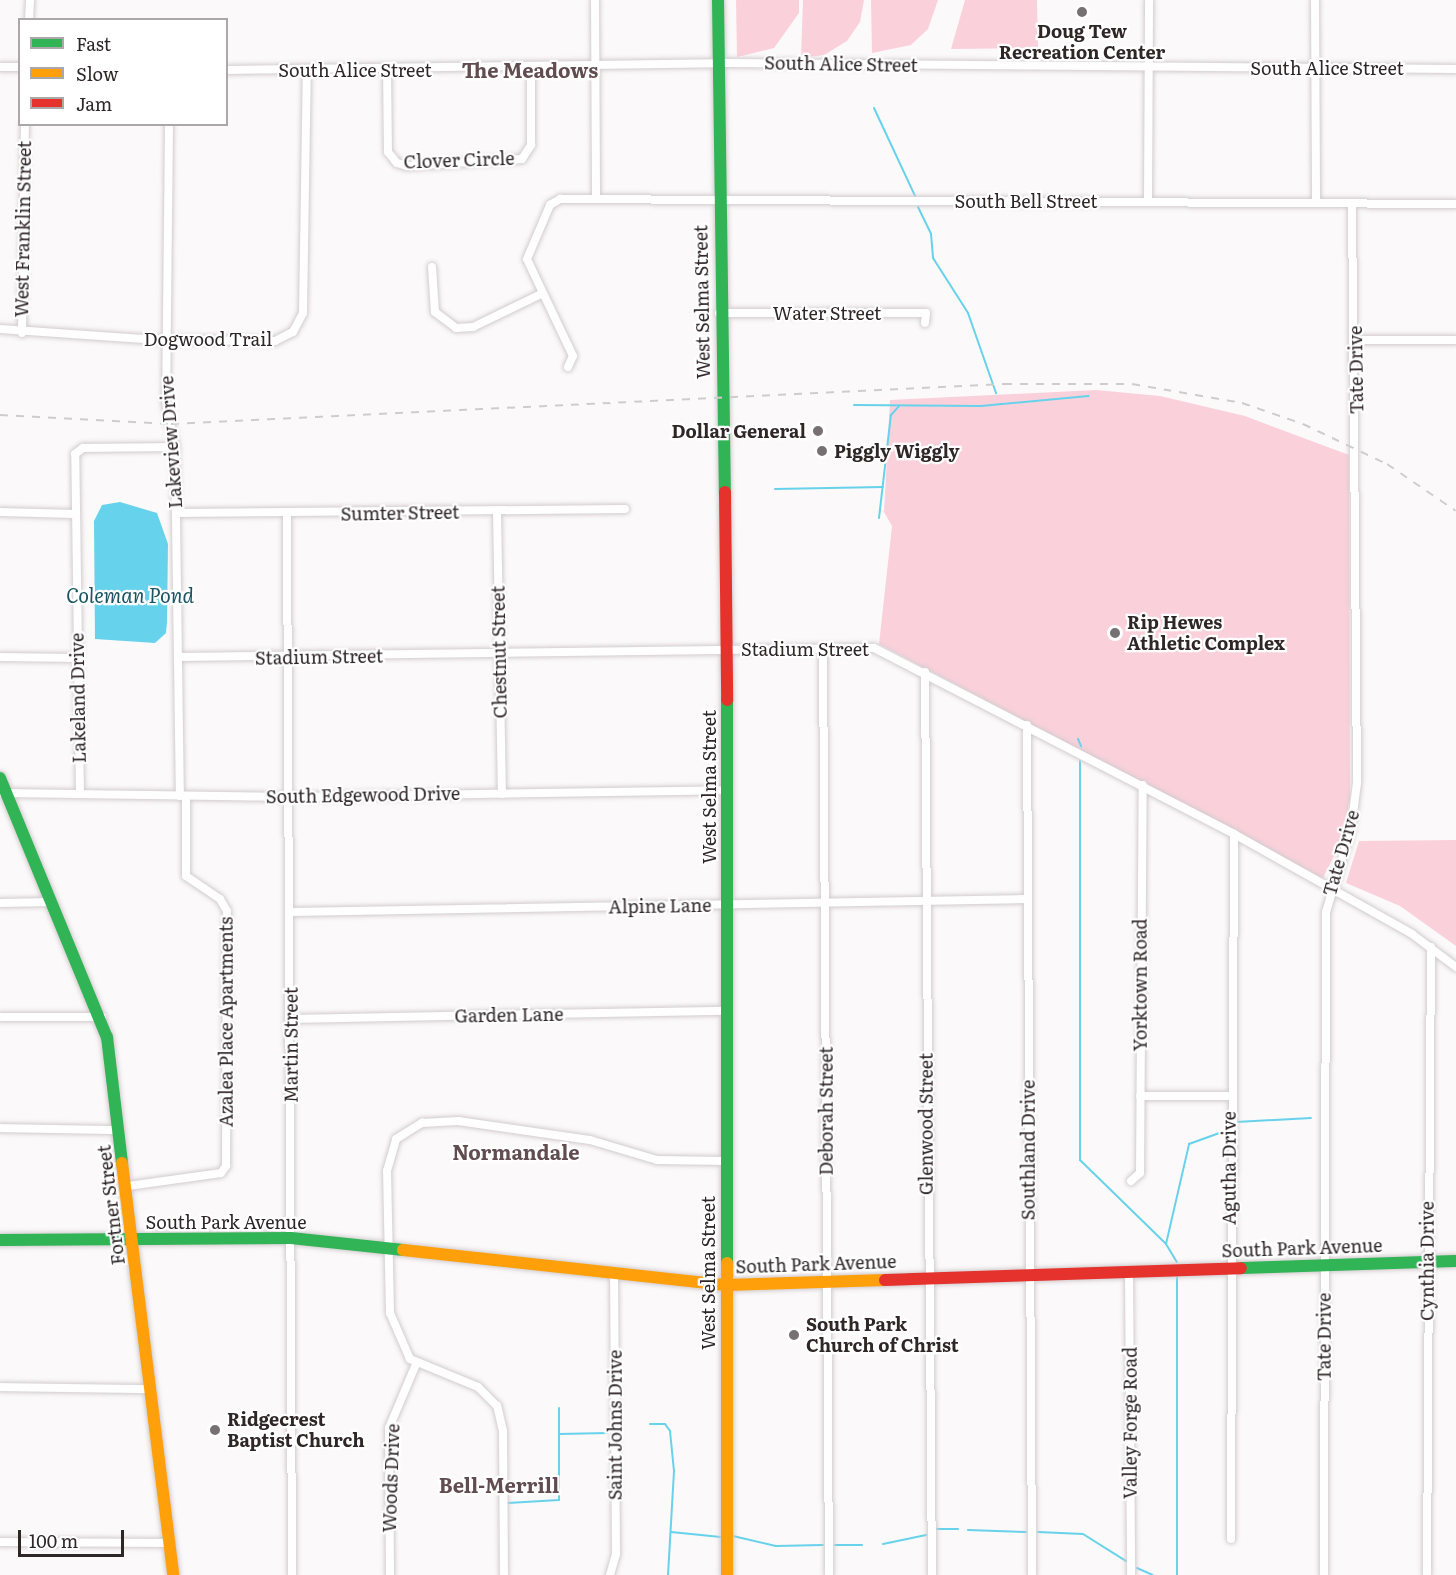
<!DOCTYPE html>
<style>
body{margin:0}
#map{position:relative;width:1456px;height:1575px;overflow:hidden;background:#fcf9fa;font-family:Literata,serif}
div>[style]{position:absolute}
.green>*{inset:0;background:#fad1db}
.water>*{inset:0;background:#67d2eb}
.stream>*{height:2px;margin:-1px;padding:0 1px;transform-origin:1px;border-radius:1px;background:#67d2eb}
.roads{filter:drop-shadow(0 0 2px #d2ccce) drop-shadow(0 0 2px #d2ccce)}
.street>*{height:8px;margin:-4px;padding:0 4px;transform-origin:4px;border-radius:4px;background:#fffefe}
.fast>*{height:12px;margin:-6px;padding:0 6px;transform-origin:6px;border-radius:6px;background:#30b455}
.slow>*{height:12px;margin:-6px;padding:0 6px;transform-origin:6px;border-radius:6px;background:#ff9f0a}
.jam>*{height:12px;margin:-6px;padding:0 6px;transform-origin:6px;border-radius:6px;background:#e5322d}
.rail>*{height:2px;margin-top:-1px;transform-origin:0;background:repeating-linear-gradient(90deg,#cecdcd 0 8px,transparent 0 16px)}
.dots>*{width:16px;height:16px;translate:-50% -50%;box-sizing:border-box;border:3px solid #fff;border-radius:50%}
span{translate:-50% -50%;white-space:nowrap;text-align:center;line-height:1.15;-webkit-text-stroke:4.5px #fff;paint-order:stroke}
.poi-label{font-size:18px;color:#2f2628;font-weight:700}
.right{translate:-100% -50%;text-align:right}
.left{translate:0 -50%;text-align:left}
.street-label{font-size:18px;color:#2f2628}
.neighbourhood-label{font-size:20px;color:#614c51;font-weight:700}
.water-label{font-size:20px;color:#1a5463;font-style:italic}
.legend{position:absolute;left:18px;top:18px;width:210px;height:108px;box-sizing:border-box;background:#fff;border:2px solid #aca8a9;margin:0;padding:8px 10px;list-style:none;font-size:18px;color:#2f2628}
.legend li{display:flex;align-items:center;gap:12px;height:30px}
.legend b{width:30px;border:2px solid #aca8a9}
.scale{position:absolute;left:18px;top:1530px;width:106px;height:27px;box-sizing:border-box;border:3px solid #2f2628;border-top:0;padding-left:8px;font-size:18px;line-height:21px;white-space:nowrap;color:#2f2628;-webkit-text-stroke:4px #fff;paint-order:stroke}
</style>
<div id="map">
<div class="green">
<div style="clip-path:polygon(736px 0,799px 0,799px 13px,774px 48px,737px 57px)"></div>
<div style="clip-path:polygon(803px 0,864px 0,860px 22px,847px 41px,824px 55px,801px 58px)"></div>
<div style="clip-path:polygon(871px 0,938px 0,928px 29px,911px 45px,872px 53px)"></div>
<div style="clip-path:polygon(965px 0,1037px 0,1038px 48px,951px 49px)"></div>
<div style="clip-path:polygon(1096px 390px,1160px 396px,1245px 416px,1349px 455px,1350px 798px,1341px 842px,1323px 878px,879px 644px,892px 526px,884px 512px,890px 400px)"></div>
<div style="clip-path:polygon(1456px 840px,1456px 946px,1400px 906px,1346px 883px,1359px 841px)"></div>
</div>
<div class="water">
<div style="clip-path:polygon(120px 502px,157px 513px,168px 544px,167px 622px,166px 633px,155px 643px,95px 639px,94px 521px,102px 505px)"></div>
</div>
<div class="stream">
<div style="left:874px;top:108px;width:97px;rotate:65deg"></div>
<div style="left:918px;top:207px;width:30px;rotate:64deg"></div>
<div style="left:931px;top:234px;width:24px;rotate:85deg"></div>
<div style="left:933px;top:258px;width:65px;rotate:57.5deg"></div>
<div style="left:968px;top:313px;width:85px;rotate:70.7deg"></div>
<div style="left:854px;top:405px;width:127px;rotate:0.5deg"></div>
<div style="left:981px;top:406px;width:108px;rotate:-5.3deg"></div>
<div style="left:775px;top:489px;width:108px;rotate:-1.1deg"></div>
<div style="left:879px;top:518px;width:104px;rotate:-83.4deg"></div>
<div style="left:891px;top:415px;width:12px;rotate:-48deg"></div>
<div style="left:1078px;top:739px;width:8px;rotate:67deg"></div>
<div style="left:1080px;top:761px;width:399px;rotate:90deg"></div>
<div style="left:1080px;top:1160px;width:120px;rotate:44.3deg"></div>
<div style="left:1166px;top:1244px;width:21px;rotate:59deg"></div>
<div style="left:1236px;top:1122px;width:75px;rotate:-3.1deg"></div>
<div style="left:1166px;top:1244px;width:103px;rotate:-77deg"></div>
<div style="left:1189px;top:1144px;width:33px;rotate:-20deg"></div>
<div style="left:1177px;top:1277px;width:298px;rotate:90deg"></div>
<div style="left:650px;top:1424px;width:15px"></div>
<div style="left:665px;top:1424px;width:9px;rotate:54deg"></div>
<div style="left:670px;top:1431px;width:40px;rotate:84.3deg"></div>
<div style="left:674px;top:1471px;width:104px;rotate:93.3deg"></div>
<div style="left:559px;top:1434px;width:49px;rotate:-1.2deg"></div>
<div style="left:507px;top:1503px;width:52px;rotate:-3.3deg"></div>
<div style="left:559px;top:1500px;width:92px;rotate:-90deg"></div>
<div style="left:937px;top:1529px;width:21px"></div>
<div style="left:968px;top:1530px;width:58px;rotate:2deg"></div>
<div style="left:671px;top:1532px;width:50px;rotate:5.7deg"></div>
<div style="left:1038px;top:1532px;width:45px;rotate:2.5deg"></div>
<div style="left:1083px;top:1534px;width:51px;rotate:32.1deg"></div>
<div style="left:733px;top:1536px;width:44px;rotate:13.1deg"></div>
<div style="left:776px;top:1546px;width:47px;rotate:-1.2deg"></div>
<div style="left:883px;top:1544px;width:44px;rotate:-11.8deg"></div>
<div style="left:835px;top:1545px;width:27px"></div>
<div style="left:1137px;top:1568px;width:17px;rotate:24deg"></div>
</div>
<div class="roads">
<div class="street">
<div style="left:595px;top:0;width:199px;rotate:89.7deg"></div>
<div style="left:1315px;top:0;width:203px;rotate:89.7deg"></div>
<div style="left:29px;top:20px;width:20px;rotate:-87deg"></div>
<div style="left:0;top:67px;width:20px"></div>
<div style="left:226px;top:70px;width:492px;rotate:-0.8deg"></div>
<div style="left:718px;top:63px;width:738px;rotate:0.47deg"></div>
<div style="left:387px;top:71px;width:81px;rotate:89.3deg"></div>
<div style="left:388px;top:152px;width:14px;rotate:51deg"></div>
<div style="left:397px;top:163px;width:10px;rotate:17deg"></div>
<div style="left:407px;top:166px;width:115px;rotate:-3.5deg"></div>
<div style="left:522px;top:159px;width:17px;rotate:-57deg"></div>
<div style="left:531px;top:145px;width:78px;rotate:-90deg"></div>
<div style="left:169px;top:124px;width:278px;rotate:90.6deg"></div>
<div style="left:166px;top:402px;width:46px;rotate:78.7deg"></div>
<div style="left:175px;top:447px;width:349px;rotate:89.2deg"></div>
<div style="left:1148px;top:202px;width:202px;rotate:-89.7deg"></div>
<div style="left:432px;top:267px;width:45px;rotate:86.2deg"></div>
<div style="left:435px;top:312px;width:26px;rotate:37deg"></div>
<div style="left:456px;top:328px;width:17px;rotate:-3deg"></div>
<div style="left:473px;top:327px;width:76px;rotate:-25.9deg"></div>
<div style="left:719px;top:313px;width:207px"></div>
<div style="left:926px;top:313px;width:10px;rotate:96deg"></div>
<div style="left:0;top:329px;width:158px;rotate:4deg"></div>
<div style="left:158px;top:340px;width:117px;rotate:0.5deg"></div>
<div style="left:275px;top:341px;width:20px;rotate:-27deg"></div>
<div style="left:293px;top:332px;width:21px;rotate:-62deg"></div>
<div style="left:303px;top:313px;width:242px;rotate:-89.1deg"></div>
<div style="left:22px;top:333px;width:209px;rotate:-89.2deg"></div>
<div style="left:1356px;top:340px;width:100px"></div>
<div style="left:568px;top:367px;width:12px;rotate:-66deg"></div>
<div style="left:573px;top:356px;width:107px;rotate:-115.4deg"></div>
<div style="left:527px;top:259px;width:59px;rotate:-66.9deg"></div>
<div style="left:550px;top:205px;width:12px;rotate:-31deg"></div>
<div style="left:560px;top:199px;width:896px;rotate:0.32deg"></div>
<div style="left:497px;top:511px;width:283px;rotate:89deg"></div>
<div style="left:0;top:512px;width:75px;rotate:1.5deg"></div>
<div style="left:176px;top:513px;width:449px;rotate:-0.5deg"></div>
<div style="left:287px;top:515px;width:1060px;rotate:89.73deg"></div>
<div style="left:823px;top:648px;width:927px;rotate:89.63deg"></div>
<div style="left:0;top:657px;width:77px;rotate:0.7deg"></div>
<div style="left:179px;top:657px;width:695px;rotate:-0.74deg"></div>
<div style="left:874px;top:648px;width:405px;rotate:27.3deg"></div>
<div style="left:1234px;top:834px;width:204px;rotate:29.3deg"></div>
<div style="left:1412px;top:934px;width:55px;rotate:36.9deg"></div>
<div style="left:925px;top:672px;width:903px;rotate:89.56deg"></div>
<div style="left:1027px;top:725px;width:850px;rotate:89.66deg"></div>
<div style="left:3px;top:793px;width:289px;rotate:0.8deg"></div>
<div style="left:292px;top:797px;width:435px;rotate:-0.9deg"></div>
<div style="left:80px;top:794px;width:340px;rotate:-90.8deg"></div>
<div style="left:75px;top:454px;width:10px;rotate:-37deg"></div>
<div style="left:83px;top:448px;width:92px;rotate:-0.6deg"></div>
<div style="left:0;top:903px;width:53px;rotate:-1.1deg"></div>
<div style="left:292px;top:912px;width:735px;rotate:-1.01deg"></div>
<div style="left:0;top:1017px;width:102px"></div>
<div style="left:291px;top:1019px;width:435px;rotate:-1.1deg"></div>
<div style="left:1140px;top:1096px;width:89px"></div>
<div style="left:0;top:1128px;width:120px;rotate:1deg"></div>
<div style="left:1131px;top:1181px;width:12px;rotate:-42deg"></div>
<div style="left:1140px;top:1173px;width:388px;rotate:-89.6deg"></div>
<div style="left:128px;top:1186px;width:94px;rotate:-8deg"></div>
<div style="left:221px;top:1173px;width:9px;rotate:-54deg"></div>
<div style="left:226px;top:1166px;width:255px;rotate:-89.8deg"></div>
<div style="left:227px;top:911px;width:14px;rotate:-120deg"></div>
<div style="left:220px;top:899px;width:41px;rotate:-145.9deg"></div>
<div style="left:186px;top:876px;width:80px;rotate:-90deg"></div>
<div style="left:1129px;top:1270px;width:305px;rotate:89.6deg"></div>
<div style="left:0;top:1387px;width:150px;rotate:0.8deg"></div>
<div style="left:1231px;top:1539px;width:705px;rotate:-89.76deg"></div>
<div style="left:0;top:1542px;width:169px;rotate:0.3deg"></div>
<div style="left:390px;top:1575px;width:147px;rotate:-90.4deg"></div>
<div style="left:389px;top:1428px;width:69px;rotate:-67.1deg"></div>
<div style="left:504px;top:1575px;width:144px;rotate:-90.4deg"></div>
<div style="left:503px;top:1431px;width:26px;rotate:-103deg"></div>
<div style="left:497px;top:1406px;width:27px;rotate:-135deg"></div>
<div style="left:478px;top:1387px;width:74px;rotate:-157.6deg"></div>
<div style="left:410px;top:1359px;width:50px;rotate:-113.5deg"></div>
<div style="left:390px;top:1313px;width:142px;rotate:-91.2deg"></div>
<div style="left:387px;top:1171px;width:33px;rotate:-74deg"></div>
<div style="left:396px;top:1139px;width:31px;rotate:-32deg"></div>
<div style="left:422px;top:1123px;width:36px;rotate:-3deg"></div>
<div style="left:458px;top:1121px;width:133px;rotate:8.2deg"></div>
<div style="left:590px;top:1140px;width:70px;rotate:16.6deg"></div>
<div style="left:657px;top:1160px;width:69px;rotate:0.8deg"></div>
<div style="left:610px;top:1575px;width:22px;rotate:-74deg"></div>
<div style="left:616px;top:1554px;width:279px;rotate:-90.4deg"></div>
<div style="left:1324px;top:1575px;width:663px;rotate:-89.83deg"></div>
<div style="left:1326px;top:912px;width:87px;rotate:-73.2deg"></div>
<div style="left:1351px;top:829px;width:46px;rotate:-82.6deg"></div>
<div style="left:1357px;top:783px;width:580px;rotate:-90.49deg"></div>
<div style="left:1427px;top:1575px;width:628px;rotate:-89.64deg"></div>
</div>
<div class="fast">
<div style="left:718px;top:0;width:492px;rotate:89.2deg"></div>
<div style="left:727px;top:700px;width:563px;rotate:90deg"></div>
<div style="left:0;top:778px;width:280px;rotate:67.6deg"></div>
<div style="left:107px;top:1037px;width:127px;rotate:83.2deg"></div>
<div style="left:0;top:1240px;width:291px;rotate:-0.4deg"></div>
<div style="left:291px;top:1238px;width:113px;rotate:6.1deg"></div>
<div style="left:1241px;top:1268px;width:215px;rotate:-1.9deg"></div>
</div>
<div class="slow">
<div style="left:122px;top:1163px;width:415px;rotate:82.9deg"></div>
<div style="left:403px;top:1250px;width:325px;rotate:6.2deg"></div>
<div style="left:726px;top:1285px;width:159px;rotate:-1.8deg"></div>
<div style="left:727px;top:1263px;width:312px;rotate:90deg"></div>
</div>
<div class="jam">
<div style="left:725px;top:492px;width:208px;rotate:89.4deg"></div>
<div style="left:885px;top:1280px;width:356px;rotate:-1.9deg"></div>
</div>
</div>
<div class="rail">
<div style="left:0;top:415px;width:171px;rotate:3deg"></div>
<div style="left:171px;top:424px;width:834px;rotate:-2.75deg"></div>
<div style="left:1004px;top:384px;width:128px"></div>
<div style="left:1132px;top:384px;width:112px;rotate:9.8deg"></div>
<div style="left:1242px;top:403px;width:65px;rotate:19deg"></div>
<div style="left:1303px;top:424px;width:93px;rotate:25.5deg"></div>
<div style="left:1387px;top:464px;width:83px;rotate:34.3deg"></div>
</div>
<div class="dots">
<div style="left:1082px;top:12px;background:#777072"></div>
<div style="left:818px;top:431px;background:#777072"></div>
<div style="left:822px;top:451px;background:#777072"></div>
<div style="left:1115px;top:633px;background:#777072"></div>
<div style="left:794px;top:1335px;background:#777072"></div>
<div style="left:215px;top:1430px;background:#777072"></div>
</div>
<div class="poi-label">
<span style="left:1082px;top:42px">Doug Tew<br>Recreation Center</span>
<span class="right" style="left:806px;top:431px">Dollar General</span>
<span class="left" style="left:834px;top:451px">Piggly Wiggly</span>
<span class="left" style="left:1127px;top:633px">Rip Hewes<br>Athletic Complex</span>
<span class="left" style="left:806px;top:1335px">South Park<br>Church of Christ</span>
<span class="left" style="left:227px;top:1430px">Ridgecrest<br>Baptist Church</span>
</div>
<div class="street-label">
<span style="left:841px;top:64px;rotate:1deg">South Alice Street</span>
<span style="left:1327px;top:68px">South Alice Street</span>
<span style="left:355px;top:70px">South Alice Street</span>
<span style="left:459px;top:160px;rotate:-2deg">Clover Circle</span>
<span style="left:1026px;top:201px">South Bell Street</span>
<span style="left:23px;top:229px;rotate:-89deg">West Franklin Street</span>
<span style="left:702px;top:302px;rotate:-91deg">West Selma Street</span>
<span style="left:827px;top:313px">Water Street</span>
<span style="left:208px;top:339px">Dogwood Trail</span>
<span style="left:1356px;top:370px;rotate:-91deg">Tate Drive</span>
<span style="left:171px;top:442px;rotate:-94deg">Lakeview Drive</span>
<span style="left:400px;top:513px;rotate:-1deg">Sumter Street</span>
<span style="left:805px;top:649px">Stadium Street</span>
<span style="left:499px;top:652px;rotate:-91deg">Chestnut Street</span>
<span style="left:319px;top:657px;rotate:-1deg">Stadium Street</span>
<span style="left:78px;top:698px;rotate:-91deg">Lakeland Drive</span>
<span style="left:709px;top:787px;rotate:-90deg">West Selma Street</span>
<span style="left:363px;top:795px;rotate:-1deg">South Edgewood Drive</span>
<span style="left:1341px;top:853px;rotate:-74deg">Tate Drive</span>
<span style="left:660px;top:906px;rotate:-1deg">Alpine Lane</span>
<span style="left:1140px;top:985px;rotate:-90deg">Yorktown Road</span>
<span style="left:509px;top:1015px;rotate:-1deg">Garden Lane</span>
<span style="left:226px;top:1022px;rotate:-90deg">Azalea Place Apartments</span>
<span style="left:291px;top:1045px;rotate:-90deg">Martin Street</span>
<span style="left:826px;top:1111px;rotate:-90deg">Deborah Street</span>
<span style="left:926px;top:1124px;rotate:-90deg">Glenwood Street</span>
<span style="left:1028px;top:1150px;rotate:-90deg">Southland Drive</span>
<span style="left:1229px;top:1168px;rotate:-90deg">Agutha Drive</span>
<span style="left:111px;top:1205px;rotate:-97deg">Fortner Street</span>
<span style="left:226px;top:1222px">South Park Avenue</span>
<span style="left:1302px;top:1248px;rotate:-2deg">South Park Avenue</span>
<span style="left:1427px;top:1261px;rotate:-90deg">Cynthia Drive</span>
<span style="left:816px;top:1264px;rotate:-2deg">South Park Avenue</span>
<span style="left:708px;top:1273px;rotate:-90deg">West Selma Street</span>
<span style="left:1324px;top:1337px;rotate:-90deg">Tate Drive</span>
<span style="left:1130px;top:1423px;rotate:-90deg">Valley Forge Road</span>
<span style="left:615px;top:1425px;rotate:-90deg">Saint Johns Drive</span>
<span style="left:391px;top:1478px;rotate:-88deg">Woods Drive</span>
</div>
<div class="neighbourhood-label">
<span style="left:530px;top:69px">The Meadows</span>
<span style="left:516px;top:1151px">Normandale</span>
<span style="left:499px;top:1484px">Bell-Merrill</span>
</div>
<div class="water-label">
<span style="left:130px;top:594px">Coleman Pond</span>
</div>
<ul class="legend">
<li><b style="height:8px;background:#30b455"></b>Fast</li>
<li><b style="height:8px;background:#ff9f0a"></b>Slow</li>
<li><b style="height:8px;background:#e5322d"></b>Jam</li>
</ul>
<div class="scale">100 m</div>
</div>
